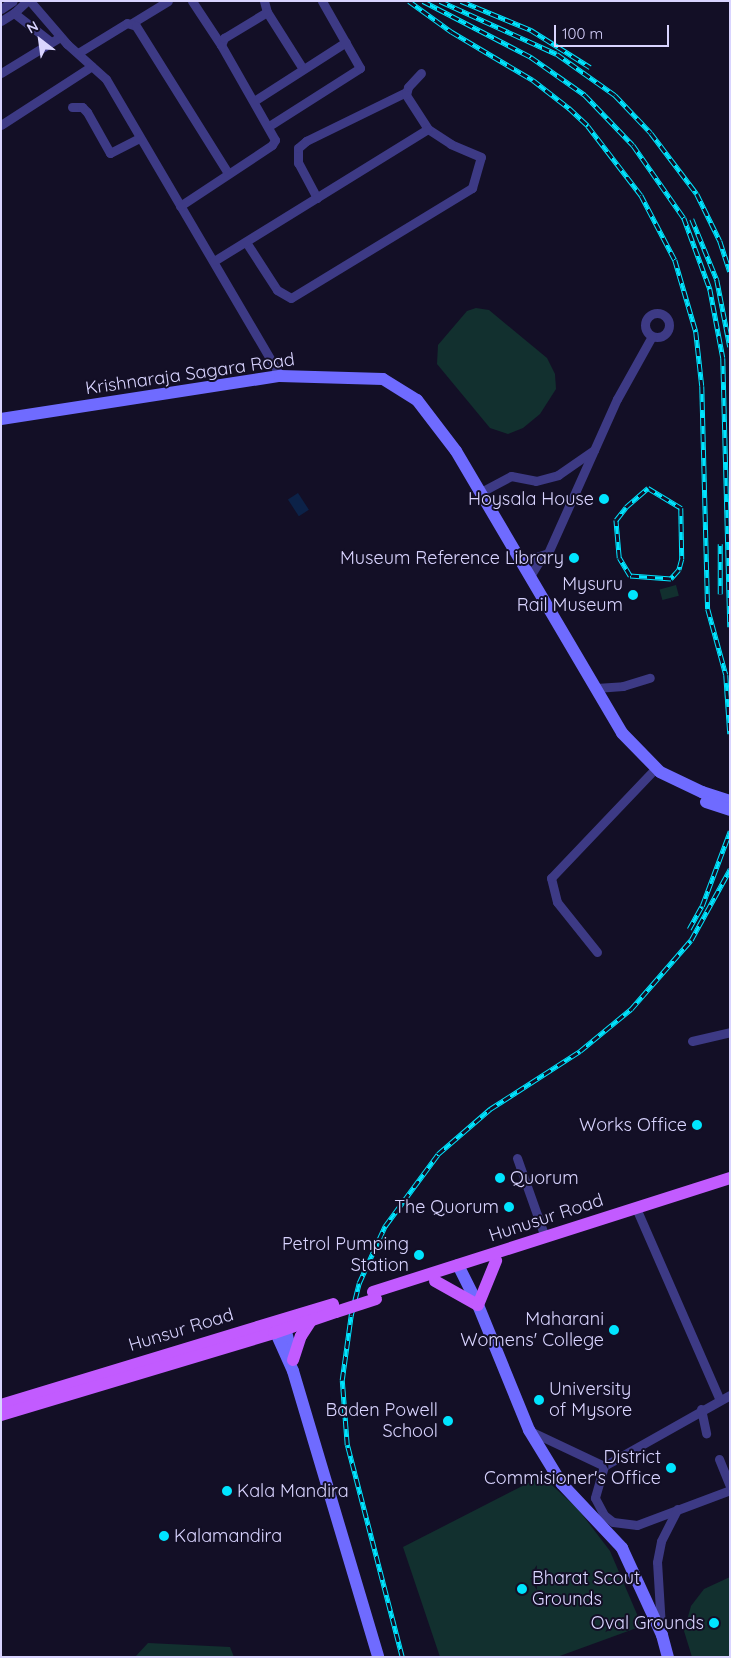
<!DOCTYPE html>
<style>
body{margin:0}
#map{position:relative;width:731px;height:1658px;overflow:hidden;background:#130f26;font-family:Quicksand,sans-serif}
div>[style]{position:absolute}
.green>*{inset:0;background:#12302f;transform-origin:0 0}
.water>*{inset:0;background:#0c2248;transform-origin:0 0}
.street>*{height:9px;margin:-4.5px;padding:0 4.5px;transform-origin:4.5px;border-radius:4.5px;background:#3d3a85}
.street>.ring{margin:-4.5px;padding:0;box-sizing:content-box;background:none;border:9px solid #3d3a85;border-radius:50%}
.secondary>*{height:12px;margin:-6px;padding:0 6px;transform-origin:6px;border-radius:6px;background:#6f6bff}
.primary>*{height:12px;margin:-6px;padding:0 6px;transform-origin:6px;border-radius:6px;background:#c25bff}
.rail>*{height:4.5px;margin-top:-2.25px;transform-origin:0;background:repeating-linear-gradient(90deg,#130f26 0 8px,#00e5ff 0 16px);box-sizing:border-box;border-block:1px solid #00e5ff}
.primary-bridge>*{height:12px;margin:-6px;padding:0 6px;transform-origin:6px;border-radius:6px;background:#c25bff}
.dots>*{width:14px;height:14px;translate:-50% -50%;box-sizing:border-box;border:2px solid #130f26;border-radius:50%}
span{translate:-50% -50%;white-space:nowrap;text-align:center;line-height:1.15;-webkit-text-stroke:4px #130f26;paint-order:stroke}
.street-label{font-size:18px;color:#d9d4ff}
.poi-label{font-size:18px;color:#d9d4ff}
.right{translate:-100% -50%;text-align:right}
.left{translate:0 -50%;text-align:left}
.frame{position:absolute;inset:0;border:2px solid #d9d4ff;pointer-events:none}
.north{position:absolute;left:15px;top:15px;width:50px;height:50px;-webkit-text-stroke:4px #130f26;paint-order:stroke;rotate:330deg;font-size:14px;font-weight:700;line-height:20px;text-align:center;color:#d9d4ff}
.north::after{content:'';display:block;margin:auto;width:18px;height:22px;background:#d9d4ff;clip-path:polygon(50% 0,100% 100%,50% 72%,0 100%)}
.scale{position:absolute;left:554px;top:25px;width:115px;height:22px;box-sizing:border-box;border:2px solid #d9d4ff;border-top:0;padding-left:6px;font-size:15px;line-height:18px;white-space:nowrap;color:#d9d4ff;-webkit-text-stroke:4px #130f26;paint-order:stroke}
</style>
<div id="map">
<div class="green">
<div style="clip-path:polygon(476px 308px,489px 310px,547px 358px,555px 374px,556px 389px,540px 414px,523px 428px,508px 434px,490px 428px,437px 364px,438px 345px,467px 311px)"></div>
<div style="left:676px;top:585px;width:11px;height:17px;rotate:75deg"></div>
<div style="clip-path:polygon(542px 1476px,578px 1509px,610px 1551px,642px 1626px,557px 1657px,440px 1657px,403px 1547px)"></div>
<div style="clip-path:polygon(730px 1577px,730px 1657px,692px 1657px,684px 1631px,691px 1606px,704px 1589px)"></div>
<div style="clip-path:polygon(148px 1643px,230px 1647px,234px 1657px,135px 1657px)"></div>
</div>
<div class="water">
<div style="left:298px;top:493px;width:20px;height:12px;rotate:57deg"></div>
</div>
<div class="street">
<div style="left:30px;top:1px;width:57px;rotate:49.3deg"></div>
<div style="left:67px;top:44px;width:52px;rotate:41.9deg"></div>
<div style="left:106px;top:79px;width:344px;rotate:59.6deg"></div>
<div style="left:192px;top:1px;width:53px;rotate:56.6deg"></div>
<div style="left:264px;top:1px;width:11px;rotate:75deg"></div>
<div style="left:267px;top:12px;width:67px;rotate:57.7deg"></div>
<div style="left:1px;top:9px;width:14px;rotate:-34deg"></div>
<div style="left:14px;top:13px;width:18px;rotate:-43deg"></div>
<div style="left:1px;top:21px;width:15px;rotate:-32deg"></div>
<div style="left:14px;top:13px;width:47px;rotate:38.1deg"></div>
<div style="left:132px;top:23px;width:42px;rotate:-31.4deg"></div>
<div style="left:78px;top:53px;width:57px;rotate:-31.5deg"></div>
<div style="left:127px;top:23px;width:9px;rotate:18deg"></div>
<div style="left:136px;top:26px;width:173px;rotate:58deg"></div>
<div style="left:1px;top:73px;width:69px;rotate:-31.4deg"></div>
<div style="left:254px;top:101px;width:109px;rotate:-32.7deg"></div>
<div style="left:72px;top:107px;width:10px"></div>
<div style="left:82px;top:107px;width:7px;rotate:45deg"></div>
<div style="left:87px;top:112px;width:47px;rotate:60.7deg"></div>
<div style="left:110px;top:153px;width:33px;rotate:-27deg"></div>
<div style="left:1px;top:125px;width:108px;rotate:-33deg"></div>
<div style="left:269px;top:126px;width:108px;rotate:-32.5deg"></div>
<div style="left:360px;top:68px;width:77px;rotate:-119.6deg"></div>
<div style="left:317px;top:198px;width:40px;rotate:-118deg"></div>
<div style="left:298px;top:163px;width:15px;rotate:-90deg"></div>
<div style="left:298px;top:148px;width:11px;rotate:-41deg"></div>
<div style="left:306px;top:141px;width:111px;rotate:-26.1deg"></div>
<div style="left:180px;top:206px;width:110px;rotate:-33.5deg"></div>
<div style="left:272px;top:145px;width:6px;rotate:-59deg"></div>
<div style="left:275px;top:140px;width:109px;rotate:-119.6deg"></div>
<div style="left:221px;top:45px;width:8px;rotate:-67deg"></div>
<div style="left:224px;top:38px;width:50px;rotate:-31.2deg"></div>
<div style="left:246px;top:242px;width:57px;rotate:57.1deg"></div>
<div style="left:277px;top:290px;width:16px;rotate:30deg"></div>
<div style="left:291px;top:298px;width:212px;rotate:-31.3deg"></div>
<div style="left:472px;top:188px;width:32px;rotate:-74deg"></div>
<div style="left:481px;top:157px;width:33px;rotate:-157deg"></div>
<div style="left:451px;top:144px;width:27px;rotate:-147deg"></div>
<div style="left:428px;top:129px;width:40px;rotate:-122.9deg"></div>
<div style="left:406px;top:95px;width:8px;rotate:-76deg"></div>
<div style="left:408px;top:87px;width:19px;rotate:-47deg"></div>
<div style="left:214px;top:261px;width:251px;rotate:-31.7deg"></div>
<div class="ring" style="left:645px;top:313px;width:15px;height:15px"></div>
<div style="left:481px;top:492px;width:34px;rotate:-28deg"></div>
<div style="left:511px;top:476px;width:25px;rotate:11deg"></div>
<div style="left:536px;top:481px;width:23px;rotate:-15deg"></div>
<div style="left:558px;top:475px;width:44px;rotate:-34.8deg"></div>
<div style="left:521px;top:562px;width:28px;rotate:-18deg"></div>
<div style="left:548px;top:553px;width:169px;rotate:-65.9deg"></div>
<div style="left:617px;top:399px;width:72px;rotate:-60.9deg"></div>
<div style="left:530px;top:576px;width:22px;rotate:-58deg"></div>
<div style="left:596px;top:688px;width:27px;rotate:-4deg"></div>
<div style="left:623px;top:686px;width:28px;rotate:-17deg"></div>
<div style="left:597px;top:952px;width:64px;rotate:-128.7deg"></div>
<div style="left:557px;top:902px;width:25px;rotate:-104deg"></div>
<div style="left:551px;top:878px;width:145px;rotate:-46.4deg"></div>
<div style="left:692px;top:1041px;width:39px;rotate:-13deg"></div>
<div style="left:517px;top:1158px;width:84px;rotate:70.5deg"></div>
<div style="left:636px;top:1208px;width:207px;rotate:66.4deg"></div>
<div style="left:730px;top:1395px;width:145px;rotate:150.6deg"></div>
<div style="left:604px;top:1466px;width:33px;rotate:106deg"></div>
<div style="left:595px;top:1498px;width:19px;rotate:62deg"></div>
<div style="left:604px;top:1515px;width:11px;rotate:38deg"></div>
<div style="left:613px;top:1522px;width:24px;rotate:7deg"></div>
<div style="left:637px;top:1525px;width:99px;rotate:-20.6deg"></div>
<div style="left:701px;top:1409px;width:25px;rotate:78deg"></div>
<div style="left:530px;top:1431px;width:82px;rotate:25.3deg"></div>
<div style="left:719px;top:1459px;width:29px;rotate:68deg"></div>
<div style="left:661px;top:1627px;width:65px;rotate:-93.5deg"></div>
<div style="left:657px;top:1562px;width:21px;rotate:-79deg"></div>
<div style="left:661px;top:1541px;width:36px;rotate:-63deg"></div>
</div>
<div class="secondary">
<div style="left:1px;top:419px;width:282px;rotate:-8.8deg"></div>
<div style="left:280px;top:376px;width:103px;rotate:1.7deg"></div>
<div style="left:383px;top:379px;width:40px;rotate:32deg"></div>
<div style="left:417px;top:400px;width:64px;rotate:52.6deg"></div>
<div style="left:456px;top:451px;width:327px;rotate:59.5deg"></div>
<div style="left:622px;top:733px;width:54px;rotate:45.7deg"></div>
<div style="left:660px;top:772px;width:47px;rotate:25.5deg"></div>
<div style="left:702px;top:792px;width:29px;rotate:18deg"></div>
<div style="left:706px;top:802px;width:25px;rotate:18deg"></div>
<div style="left:458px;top:1265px;width:45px;rotate:63.4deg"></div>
<div style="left:478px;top:1305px;width:135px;rotate:67.8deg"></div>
<div style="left:529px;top:1430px;width:63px;rotate:58.6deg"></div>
<div style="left:562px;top:1484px;width:88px;rotate:46.8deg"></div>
<div style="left:622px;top:1548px;width:96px;rotate:65.3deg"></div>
<div style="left:662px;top:1635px;width:23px;rotate:75deg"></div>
<div style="left:283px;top:1320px;width:40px;rotate:75.6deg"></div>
<div style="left:272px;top:1324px;width:51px;rotate:65.9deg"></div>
<div style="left:293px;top:1371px;width:298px;rotate:73.4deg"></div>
</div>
<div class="primary">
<div style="left:435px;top:1281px;width:49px;rotate:29.2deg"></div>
<div style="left:478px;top:1305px;width:48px;rotate:-67.8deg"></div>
<div style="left:373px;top:1292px;width:375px;rotate:-17.7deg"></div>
<div style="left:293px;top:1360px;width:25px;rotate:-72deg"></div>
<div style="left:301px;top:1336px;width:20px;rotate:-57deg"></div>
<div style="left:1px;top:1405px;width:347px;rotate:-16.9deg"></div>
<div style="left:1px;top:1415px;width:285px;rotate:-16.7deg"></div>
<div style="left:274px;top:1333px;width:65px;rotate:-18.7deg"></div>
</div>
<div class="rail">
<div style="left:409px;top:1px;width:53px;rotate:35.8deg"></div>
<div style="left:452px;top:32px;width:94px;rotate:30.7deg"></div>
<div style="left:533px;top:80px;width:46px;rotate:37.9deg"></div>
<div style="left:569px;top:108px;width:26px;rotate:43deg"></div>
<div style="left:588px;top:126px;width:87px;rotate:52.5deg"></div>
<div style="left:641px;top:195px;width:73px;rotate:62.4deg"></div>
<div style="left:675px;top:260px;width:75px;rotate:73.7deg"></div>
<div style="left:696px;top:332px;width:54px;rotate:83.7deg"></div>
<div style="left:702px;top:386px;width:223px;rotate:88.5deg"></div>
<div style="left:708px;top:609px;width:68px;rotate:74.7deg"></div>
<div style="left:726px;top:675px;width:59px;rotate:86.1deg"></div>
<div style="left:423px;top:1px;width:122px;rotate:27.4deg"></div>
<div style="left:531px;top:57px;width:66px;rotate:35.1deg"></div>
<div style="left:585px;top:95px;width:69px;rotate:46.2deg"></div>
<div style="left:633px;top:145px;width:89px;rotate:55.1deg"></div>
<div style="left:684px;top:218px;width:76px;rotate:69.9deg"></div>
<div style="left:710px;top:289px;width:70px;rotate:79.3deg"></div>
<div style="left:723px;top:358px;width:269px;rotate:88.5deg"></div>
<div style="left:440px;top:1px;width:128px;rotate:24.4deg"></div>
<div style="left:557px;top:54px;width:71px;rotate:35.3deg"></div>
<div style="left:615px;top:95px;width:52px;rotate:46.5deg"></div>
<div style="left:651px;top:133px;width:76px;rotate:53deg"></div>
<div style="left:697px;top:194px;width:52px;rotate:63.9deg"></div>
<div style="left:720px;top:241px;width:32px;rotate:72deg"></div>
<div style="left:461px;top:1px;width:76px;rotate:22.5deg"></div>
<div style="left:531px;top:30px;width:70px;rotate:32.1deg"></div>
<div style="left:692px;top:219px;width:66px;rotate:67.7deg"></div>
<div style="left:717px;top:280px;width:68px;rotate:79deg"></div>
<div style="left:648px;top:488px;width:39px;rotate:31deg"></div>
<div style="left:681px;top:508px;width:51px;rotate:88.9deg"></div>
<div style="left:682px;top:559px;width:11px;rotate:105deg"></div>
<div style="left:679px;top:570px;width:12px;rotate:132deg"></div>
<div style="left:671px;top:579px;width:41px;rotate:-175.8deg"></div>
<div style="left:630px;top:576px;width:21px;rotate:-121deg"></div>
<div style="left:619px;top:558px;width:38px;rotate:-95deg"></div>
<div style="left:616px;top:520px;width:16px;rotate:-52deg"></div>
<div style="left:626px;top:507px;width:29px;rotate:-41deg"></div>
<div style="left:720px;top:594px;width:50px;rotate:-90deg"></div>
<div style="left:689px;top:929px;width:26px;rotate:-61deg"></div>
<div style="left:702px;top:906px;width:80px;rotate:-69.5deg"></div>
<div style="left:402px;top:1657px;width:219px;rotate:-104.5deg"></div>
<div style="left:347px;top:1445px;width:65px;rotate:-94.4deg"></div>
<div style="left:342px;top:1380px;width:66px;rotate:-82.1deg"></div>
<div style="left:351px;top:1315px;width:33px;rotate:-76deg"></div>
<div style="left:359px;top:1283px;width:63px;rotate:-65.5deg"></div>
<div style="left:385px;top:1226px;width:89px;rotate:-53.6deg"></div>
<div style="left:438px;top:1154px;width:69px;rotate:-40.9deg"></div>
<div style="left:490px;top:1109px;width:107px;rotate:-32.8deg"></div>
<div style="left:580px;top:1051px;width:66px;rotate:-39.5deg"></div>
<div style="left:631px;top:1009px;width:91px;rotate:-49deg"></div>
<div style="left:691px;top:940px;width:81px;rotate:-61.2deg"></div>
</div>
<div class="primary-bridge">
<div style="left:336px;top:1312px;width:42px;rotate:-18deg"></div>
</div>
<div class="dots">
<div style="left:604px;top:499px;background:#00e5ff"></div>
<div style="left:574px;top:558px;background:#00e5ff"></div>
<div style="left:633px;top:595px;background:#00e5ff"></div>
<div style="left:697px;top:1125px;background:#00e5ff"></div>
<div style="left:500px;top:1178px;background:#00e5ff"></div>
<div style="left:509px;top:1207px;background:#00e5ff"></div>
<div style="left:419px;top:1255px;background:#00e5ff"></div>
<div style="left:614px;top:1330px;background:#00e5ff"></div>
<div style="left:539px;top:1400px;background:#00e5ff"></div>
<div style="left:448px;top:1421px;background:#00e5ff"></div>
<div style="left:671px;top:1468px;background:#00e5ff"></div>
<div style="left:227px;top:1491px;background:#00e5ff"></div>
<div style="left:164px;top:1536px;background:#00e5ff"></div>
<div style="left:522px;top:1589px;background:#00e5ff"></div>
<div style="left:714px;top:1623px;background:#00e5ff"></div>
</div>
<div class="street-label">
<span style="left:190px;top:374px;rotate:-8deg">Krishnaraja Sagara Road</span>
<span style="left:546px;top:1218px;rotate:-18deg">Hunusur Road</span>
<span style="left:181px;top:1330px;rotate:-17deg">Hunsur Road</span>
</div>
<div class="poi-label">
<span class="right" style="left:594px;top:499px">Hoysala House</span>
<span class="right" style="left:564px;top:558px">Museum Reference Library</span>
<span class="right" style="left:623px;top:595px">Mysuru<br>Rail Museum</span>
<span class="right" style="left:687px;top:1125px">Works Office</span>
<span class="left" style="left:510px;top:1178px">Quorum</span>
<span class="right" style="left:499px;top:1207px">The Quorum</span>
<span class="right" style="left:409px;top:1255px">Petrol Pumping<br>Station</span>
<span class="right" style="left:604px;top:1330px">Maharani<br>Womens' College</span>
<span class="left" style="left:549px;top:1400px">University<br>of Mysore</span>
<span class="right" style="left:438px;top:1421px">Baden Powell<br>School</span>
<span class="right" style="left:661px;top:1468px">District<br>Commisioner's Office</span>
<span class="left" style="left:237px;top:1491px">Kala Mandira</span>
<span class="left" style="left:174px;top:1536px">Kalamandira</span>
<span class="left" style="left:532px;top:1589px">Bharat Scout<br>Grounds</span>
<span class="right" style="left:704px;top:1623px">Oval Grounds</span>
</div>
<div class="frame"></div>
<div class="north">N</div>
<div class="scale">100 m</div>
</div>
